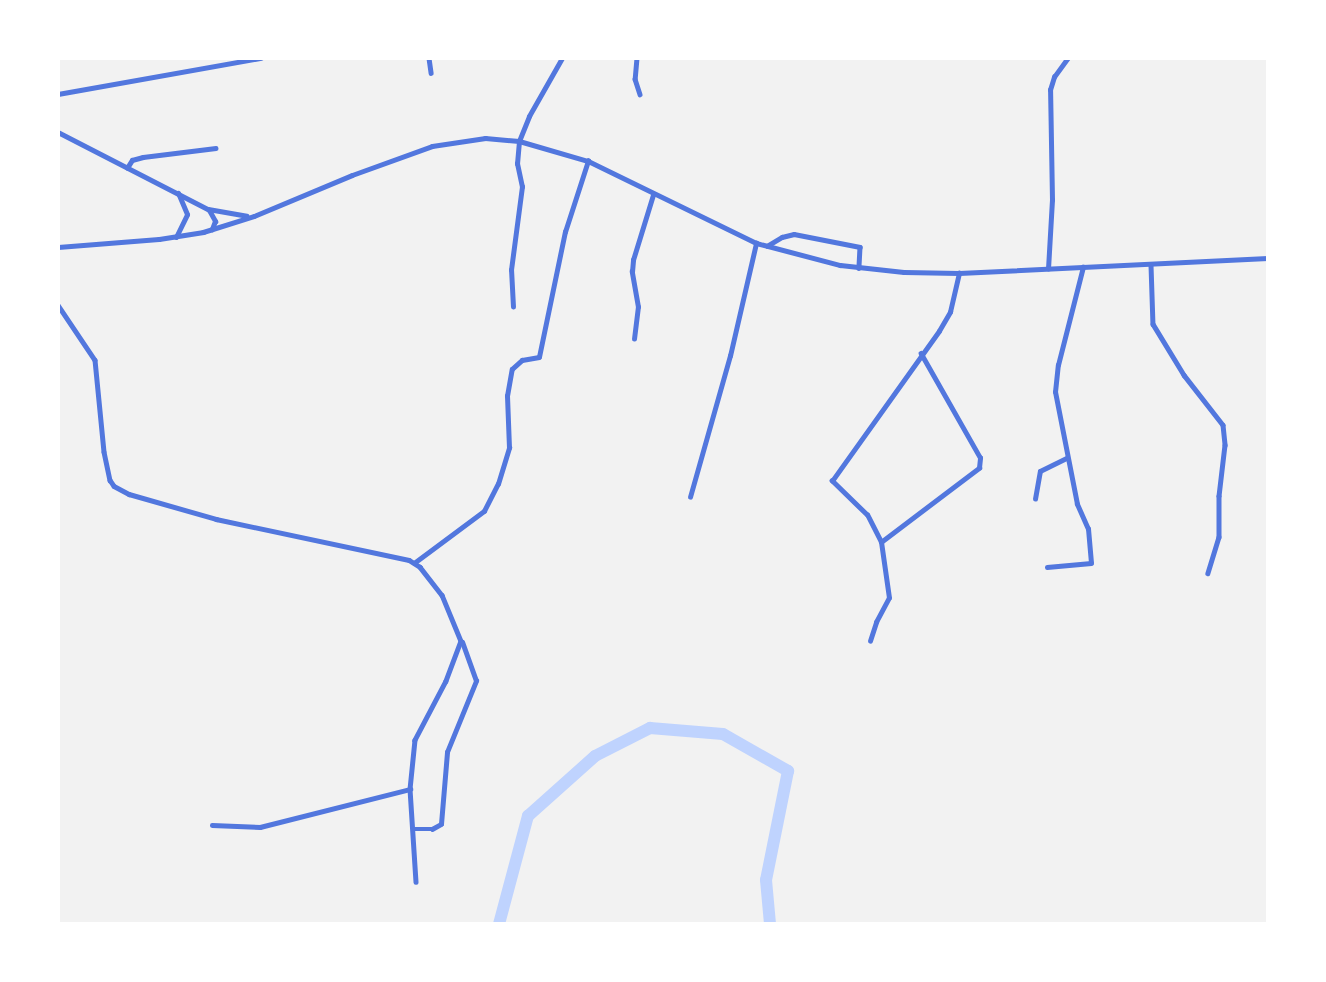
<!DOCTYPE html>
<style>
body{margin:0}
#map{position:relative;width:1326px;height:982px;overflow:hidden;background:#f2f2f2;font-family:"Archivo Narrow",sans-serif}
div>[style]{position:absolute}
.river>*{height:12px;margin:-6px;padding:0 6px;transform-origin:6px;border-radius:6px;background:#bfd3fe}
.minor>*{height:4.5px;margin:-2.25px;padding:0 2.25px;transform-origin:2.25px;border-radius:2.25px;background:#5277de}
.tertiary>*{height:5px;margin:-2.5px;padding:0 2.5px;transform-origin:2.5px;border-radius:2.5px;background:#5277de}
span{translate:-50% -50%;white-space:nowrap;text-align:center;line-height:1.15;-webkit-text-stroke:7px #fff;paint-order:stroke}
.frame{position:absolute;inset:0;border:60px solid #fff;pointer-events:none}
</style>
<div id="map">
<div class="river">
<div style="left:499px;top:924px;width:112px;rotate:-75deg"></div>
<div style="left:528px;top:816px;width:90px;rotate:-41.8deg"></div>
<div style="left:595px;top:756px;width:62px;rotate:-27deg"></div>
<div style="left:650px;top:728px;width:73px;rotate:4.7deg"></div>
<div style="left:723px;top:734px;width:75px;rotate:29.6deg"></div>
<div style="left:788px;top:771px;width:111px;rotate:101.4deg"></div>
<div style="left:766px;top:880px;width:44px;rotate:84.8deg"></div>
</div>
<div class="minor">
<div style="left:429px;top:58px;width:15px;rotate:82deg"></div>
<div style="left:637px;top:58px;width:21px;rotate:95deg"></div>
<div style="left:635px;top:79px;width:16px;rotate:72deg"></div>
<div style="left:58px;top:94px;width:206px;rotate:-10.1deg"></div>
<div style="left:58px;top:132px;width:169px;rotate:27.2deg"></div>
<div style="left:127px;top:168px;width:9px;rotate:-58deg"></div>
<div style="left:132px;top:160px;width:11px;rotate:-15deg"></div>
<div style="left:143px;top:157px;width:73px;rotate:-7.1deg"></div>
<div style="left:767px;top:246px;width:17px;rotate:-31deg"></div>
<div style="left:782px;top:237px;width:12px;rotate:-14deg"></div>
<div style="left:794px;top:234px;width:67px;rotate:11.1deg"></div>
<div style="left:860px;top:247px;width:21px;rotate:93deg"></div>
<div style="left:1151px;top:265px;width:59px;rotate:88.1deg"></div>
<div style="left:1153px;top:324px;width:60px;rotate:58.7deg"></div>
<div style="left:1184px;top:375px;width:63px;rotate:52deg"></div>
<div style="left:1223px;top:425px;width:20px;rotate:84deg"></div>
<div style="left:1225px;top:445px;width:51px;rotate:96.7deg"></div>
<div style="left:1219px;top:496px;width:41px;rotate:90deg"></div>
<div style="left:1219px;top:537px;width:38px;rotate:107deg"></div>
<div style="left:1048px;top:269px;width:69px;rotate:-86.7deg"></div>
<div style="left:1052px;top:200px;width:110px;rotate:-91deg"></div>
<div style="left:1050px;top:90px;width:14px;rotate:-73deg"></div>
<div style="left:1054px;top:77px;width:24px;rotate:-54deg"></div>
<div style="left:58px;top:305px;width:66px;rotate:56.1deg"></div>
<div style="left:95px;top:360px;width:92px;rotate:84.4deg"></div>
<div style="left:104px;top:452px;width:29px;rotate:78deg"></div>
<div style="left:110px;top:480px;width:7px;rotate:56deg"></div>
<div style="left:114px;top:486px;width:17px;rotate:28deg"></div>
<div style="left:129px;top:494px;width:91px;rotate:16deg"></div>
<div style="left:216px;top:519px;width:197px;rotate:12deg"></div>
<div style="left:409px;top:560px;width:13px;rotate:32deg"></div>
<div style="left:420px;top:567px;width:36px;rotate:52deg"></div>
<div style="left:442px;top:595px;width:50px;rotate:67.6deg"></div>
<div style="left:461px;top:641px;width:43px;rotate:110.6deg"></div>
<div style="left:446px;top:681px;width:67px;rotate:117.7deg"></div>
<div style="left:415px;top:740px;width:49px;rotate:95.8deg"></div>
<div style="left:410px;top:789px;width:93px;rotate:86.3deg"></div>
<div style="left:513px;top:307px;width:37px;rotate:-93deg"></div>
<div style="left:511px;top:270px;width:84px;rotate:-82.5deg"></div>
<div style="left:522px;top:187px;width:24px;rotate:-102deg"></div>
<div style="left:517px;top:164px;width:23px;rotate:-85deg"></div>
<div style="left:634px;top:339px;width:32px;rotate:-83deg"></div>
<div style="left:638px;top:307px;width:36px;rotate:-100deg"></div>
<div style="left:632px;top:272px;width:12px;rotate:-85deg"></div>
<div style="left:633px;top:260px;width:68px;rotate:-72.9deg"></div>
<div style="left:690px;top:497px;width:147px;rotate:-74.2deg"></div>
<div style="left:730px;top:356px;width:116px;rotate:-77deg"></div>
<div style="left:1035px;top:499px;width:28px;rotate:-80deg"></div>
<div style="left:1040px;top:471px;width:30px;rotate:-26deg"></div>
<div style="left:881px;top:542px;width:123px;rotate:-37.1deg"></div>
<div style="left:979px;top:468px;width:10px;rotate:-84deg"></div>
<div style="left:980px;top:458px;width:120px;rotate:-119.6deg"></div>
<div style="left:414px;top:563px;width:87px;rotate:-36.6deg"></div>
<div style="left:484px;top:511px;width:30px;rotate:-63deg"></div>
<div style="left:498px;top:484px;width:38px;rotate:-73deg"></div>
<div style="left:509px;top:448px;width:52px;rotate:-92.2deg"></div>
<div style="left:507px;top:396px;width:27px;rotate:-80deg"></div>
<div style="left:512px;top:369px;width:13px;rotate:-42deg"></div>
<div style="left:522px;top:360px;width:17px;rotate:-10deg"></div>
<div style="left:539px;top:357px;width:128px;rotate:-78.3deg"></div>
<div style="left:565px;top:232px;width:75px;rotate:-72.1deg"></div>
<div style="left:1047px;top:567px;width:44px;rotate:-5.2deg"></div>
<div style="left:1091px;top:563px;width:34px;rotate:-95deg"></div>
<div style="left:1088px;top:529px;width:27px;rotate:-114deg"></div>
<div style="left:1077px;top:504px;width:114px;rotate:-101.1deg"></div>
<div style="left:1055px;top:392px;width:27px;rotate:-84deg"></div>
<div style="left:1058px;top:365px;width:101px;rotate:-75.7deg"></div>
<div style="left:870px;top:641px;width:20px;rotate:-72deg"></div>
<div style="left:876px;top:622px;width:27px;rotate:-62deg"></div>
<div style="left:889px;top:598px;width:57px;rotate:-98.1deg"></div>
<div style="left:881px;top:542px;width:30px;rotate:-117deg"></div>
<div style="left:867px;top:515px;width:49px;rotate:-135.8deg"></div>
<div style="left:832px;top:481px;width:184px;rotate:-54.5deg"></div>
<div style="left:939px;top:331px;width:22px;rotate:-60deg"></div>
<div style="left:950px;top:312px;width:40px;rotate:-77deg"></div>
<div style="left:212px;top:825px;width:48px;rotate:2.4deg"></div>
<div style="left:260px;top:827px;width:155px;rotate:-14.2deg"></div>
<div style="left:414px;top:829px;width:18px"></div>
<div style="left:432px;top:829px;width:10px;rotate:-29deg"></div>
<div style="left:441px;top:824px;width:72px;rotate:-85.2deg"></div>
<div style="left:447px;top:752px;width:77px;rotate:-67.8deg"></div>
<div style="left:476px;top:681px;width:41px;rotate:-109.7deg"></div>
</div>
<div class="tertiary">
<div style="left:519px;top:141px;width:27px;rotate:-68deg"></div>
<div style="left:529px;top:116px;width:67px;rotate:-60.4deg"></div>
<div style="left:208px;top:209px;width:39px;rotate:10deg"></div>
<div style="left:209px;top:210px;width:13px;rotate:61deg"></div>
<div style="left:215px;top:221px;width:9px;rotate:111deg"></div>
<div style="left:176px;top:237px;width:25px;rotate:-64deg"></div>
<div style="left:187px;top:214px;width:23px;rotate:-113deg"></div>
<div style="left:58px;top:247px;width:101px;rotate:-4.5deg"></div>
<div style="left:159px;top:239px;width:45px;rotate:-9deg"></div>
<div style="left:203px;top:232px;width:53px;rotate:-17.4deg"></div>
<div style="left:254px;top:216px;width:106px;rotate:-22.7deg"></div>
<div style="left:352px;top:175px;width:85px;rotate:-19.9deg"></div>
<div style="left:432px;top:146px;width:54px;rotate:-8.6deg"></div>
<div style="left:485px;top:138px;width:34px;rotate:5deg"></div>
<div style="left:519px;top:141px;width:72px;rotate:16.2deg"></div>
<div style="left:588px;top:161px;width:187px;rotate:26deg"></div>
<div style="left:756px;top:243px;width:87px;rotate:14.7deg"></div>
<div style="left:840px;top:265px;width:64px;rotate:6.2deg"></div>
<div style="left:904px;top:272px;width:55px;rotate:1deg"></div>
<div style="left:959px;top:273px;width:309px;rotate:-2.8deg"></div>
</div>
<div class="frame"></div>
</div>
